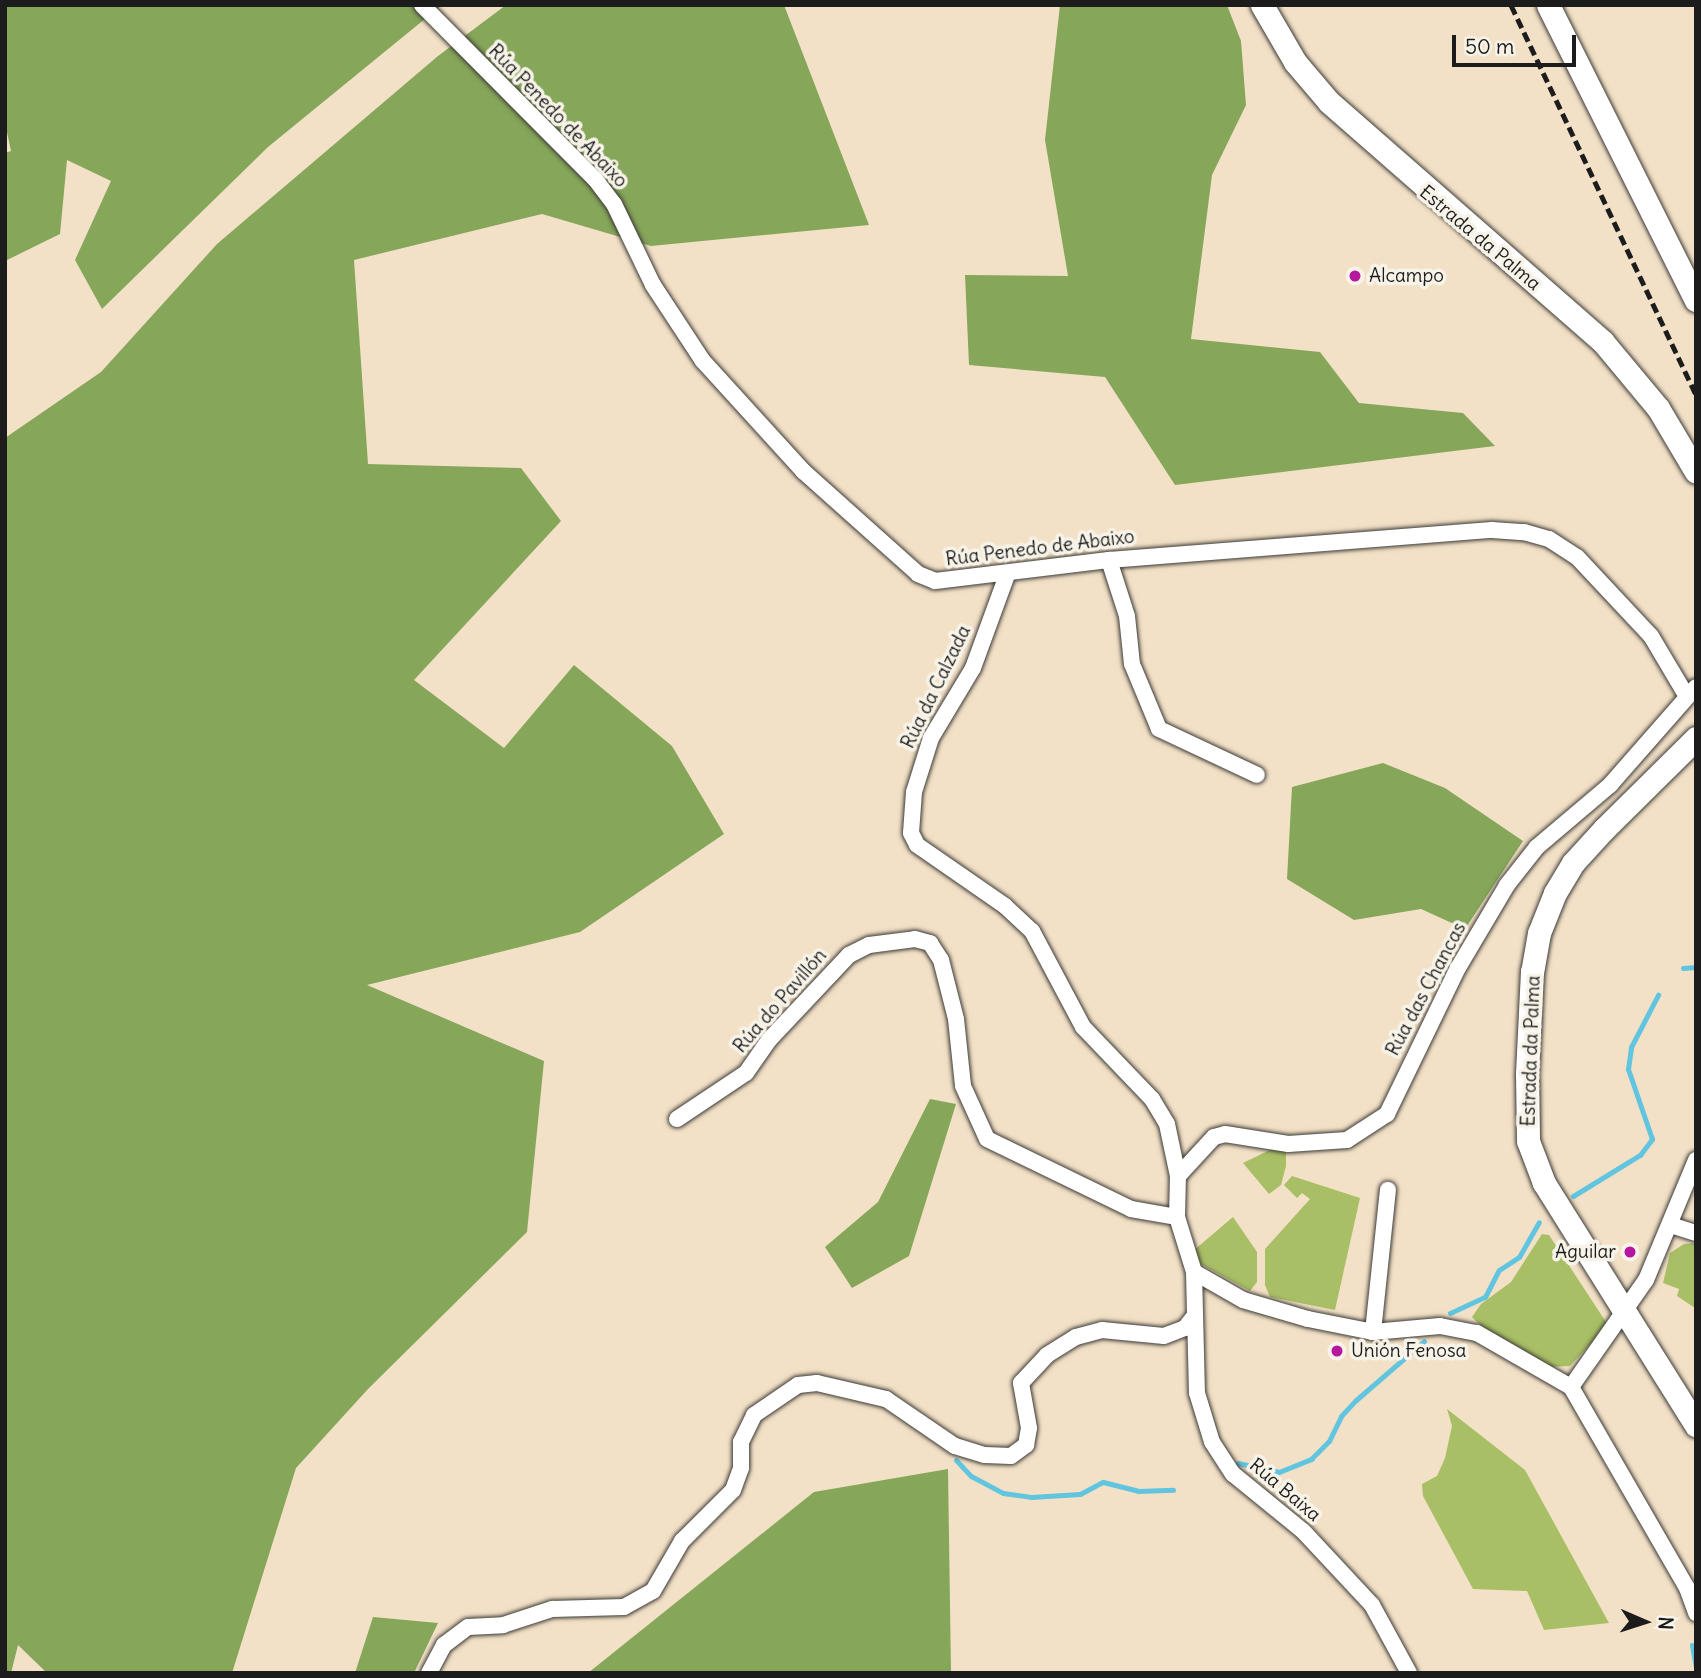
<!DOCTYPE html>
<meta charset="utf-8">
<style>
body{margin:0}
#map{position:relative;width:1701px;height:1678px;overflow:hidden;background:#f3e1c7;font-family:Delius,sans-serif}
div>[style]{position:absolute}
.green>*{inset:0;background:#a8bf65}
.forest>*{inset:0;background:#86a65a}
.stream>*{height:5px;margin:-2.5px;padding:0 2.5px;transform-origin:2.5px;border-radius:2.5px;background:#62c5e0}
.roads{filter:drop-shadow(0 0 2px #3c3a36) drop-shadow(0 0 2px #3c3a36)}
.street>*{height:16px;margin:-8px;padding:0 8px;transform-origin:8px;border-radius:8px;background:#fff}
.secondary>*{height:23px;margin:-11.5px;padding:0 11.5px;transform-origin:11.5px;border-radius:11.5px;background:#fff}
.rail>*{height:5px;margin-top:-2.5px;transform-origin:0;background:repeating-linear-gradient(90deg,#1c1c1c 0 10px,transparent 0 15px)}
.dots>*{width:19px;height:19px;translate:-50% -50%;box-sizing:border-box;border:4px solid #f7f3e8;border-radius:50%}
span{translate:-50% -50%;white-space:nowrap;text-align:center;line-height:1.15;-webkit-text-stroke:7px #f7f3e8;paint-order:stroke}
.street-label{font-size:19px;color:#1c1c1c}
.poi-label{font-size:19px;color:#1c1c1c}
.left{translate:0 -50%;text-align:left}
.right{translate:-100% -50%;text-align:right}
.frame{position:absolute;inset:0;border:7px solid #1c1c1c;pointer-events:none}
.north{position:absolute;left:1610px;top:1587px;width:70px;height:70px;-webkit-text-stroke:5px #f7f3e8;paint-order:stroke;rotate:93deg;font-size:19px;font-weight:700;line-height:28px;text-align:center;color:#1c1c1c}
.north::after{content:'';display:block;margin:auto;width:24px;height:32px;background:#1c1c1c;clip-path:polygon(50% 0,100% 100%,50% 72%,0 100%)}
.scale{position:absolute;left:1452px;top:35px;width:124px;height:32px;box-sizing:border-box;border:4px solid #1c1c1c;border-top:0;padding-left:9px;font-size:21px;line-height:24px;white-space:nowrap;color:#1c1c1c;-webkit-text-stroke:5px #f7f3e8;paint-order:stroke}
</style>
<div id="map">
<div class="green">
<div style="clip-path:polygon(1274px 1148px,1286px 1149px,1286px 1166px,1281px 1185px,1269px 1194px,1243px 1163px)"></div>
<div style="clip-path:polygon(1292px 1176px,1360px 1198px,1335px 1310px,1270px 1297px,1265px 1285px,1265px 1249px,1310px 1199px,1302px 1193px,1297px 1198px,1284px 1185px)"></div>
<div style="clip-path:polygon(1233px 1217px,1257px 1252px,1257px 1282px,1250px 1291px,1201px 1264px,1193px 1251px)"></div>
<div style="clip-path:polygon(1542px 1234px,1549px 1235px,1608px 1325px,1570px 1366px,1552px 1367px,1485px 1330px,1472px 1317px,1481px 1304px,1511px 1282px)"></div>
<div style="clip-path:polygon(1696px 1243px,1696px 1308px,1695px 1308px,1677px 1296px,1679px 1289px,1663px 1283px,1670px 1253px,1684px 1244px)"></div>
<div style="clip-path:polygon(1447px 1409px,1525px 1470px,1609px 1623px,1544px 1630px,1527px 1591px,1473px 1589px,1423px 1496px,1422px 1484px,1437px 1476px,1445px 1458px,1452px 1426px)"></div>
</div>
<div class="forest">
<div style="clip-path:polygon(5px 5px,442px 5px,268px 147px,102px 309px,75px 260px,111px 181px,67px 160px,60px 234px,5px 261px,5px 153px,11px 151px,5px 123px)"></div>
<div style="clip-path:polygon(506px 5px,784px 5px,869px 225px,651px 246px,542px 214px,354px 260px,368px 464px,521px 468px,561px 521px,414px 680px,504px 748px,574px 665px,672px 746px,724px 834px,580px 932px,367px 985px,544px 1061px,527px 1232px,368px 1389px,296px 1468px,232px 1673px,47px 1673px,18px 1645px,11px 1673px,5px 1673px,5px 438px,101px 372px,217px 244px,438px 56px)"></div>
<div style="clip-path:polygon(1060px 5px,1227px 5px,1241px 41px,1246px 105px,1212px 175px,1191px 339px,1320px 352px,1359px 403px,1463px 413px,1495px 446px,1175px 485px,1105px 377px,969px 365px,965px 275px,1068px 276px,1045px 140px)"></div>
<div style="clip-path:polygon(1383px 763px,1445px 788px,1523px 841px,1465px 929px,1421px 909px,1354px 920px,1287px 879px,1292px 787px)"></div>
<div style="clip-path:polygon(930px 1099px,956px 1104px,909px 1256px,852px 1288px,825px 1247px,878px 1202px)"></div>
<div style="clip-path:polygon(948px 1469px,951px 1673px,588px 1673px,814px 1492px)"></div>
<div style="clip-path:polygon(373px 1617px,438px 1623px,414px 1673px,355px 1673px)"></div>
</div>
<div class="stream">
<div style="left:1683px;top:968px;width:13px;rotate:-4deg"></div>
<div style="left:1573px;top:1196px;width:79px;rotate:-31.5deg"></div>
<div style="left:1640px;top:1155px;width:20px;rotate:-53deg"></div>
<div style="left:1652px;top:1139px;width:74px;rotate:-108.9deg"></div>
<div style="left:1628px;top:1069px;width:22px;rotate:-82deg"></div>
<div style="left:1631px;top:1047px;width:59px;rotate:-62.6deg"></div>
<div style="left:1450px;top:1313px;width:38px;rotate:-25deg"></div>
<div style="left:1485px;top:1297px;width:30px;rotate:-63deg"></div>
<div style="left:1499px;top:1270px;width:24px;rotate:-33deg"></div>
<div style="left:1519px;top:1257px;width:40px;rotate:-60.3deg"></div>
<div style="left:956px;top:1460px;width:22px;rotate:47deg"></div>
<div style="left:971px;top:1476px;width:36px;rotate:28deg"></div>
<div style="left:1003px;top:1493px;width:28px;rotate:8deg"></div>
<div style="left:1031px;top:1497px;width:49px;rotate:-3.5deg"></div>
<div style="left:1080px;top:1494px;width:26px;rotate:-28deg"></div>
<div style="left:1103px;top:1482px;width:36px;rotate:14deg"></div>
<div style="left:1138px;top:1491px;width:35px;rotate:-2deg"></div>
<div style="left:1238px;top:1463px;width:42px;rotate:12.4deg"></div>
<div style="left:1279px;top:1472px;width:35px;rotate:-22deg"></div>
<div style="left:1311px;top:1459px;width:25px;rotate:-45deg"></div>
<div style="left:1329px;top:1441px;width:28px;rotate:-64deg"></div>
<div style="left:1341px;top:1416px;width:22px;rotate:-47deg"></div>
<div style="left:1356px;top:1400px;width:90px;rotate:-40.9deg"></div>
<div style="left:1692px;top:1645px;width:23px;rotate:80deg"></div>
</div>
<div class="roads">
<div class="street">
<div style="left:422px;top:5px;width:245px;rotate:45.2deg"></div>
<div style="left:595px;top:179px;width:31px;rotate:53deg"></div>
<div style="left:614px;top:204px;width:90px;rotate:64.3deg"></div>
<div style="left:653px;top:285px;width:91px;rotate:56.7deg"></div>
<div style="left:703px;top:361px;width:149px;rotate:47.7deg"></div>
<div style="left:803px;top:471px;width:154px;rotate:41.8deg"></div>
<div style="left:918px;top:574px;width:18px;rotate:22deg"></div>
<div style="left:935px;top:581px;width:175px;rotate:-6.9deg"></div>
<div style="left:1109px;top:560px;width:384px;rotate:-4.5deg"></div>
<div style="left:1492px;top:530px;width:32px;rotate:4deg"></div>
<div style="left:1524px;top:532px;width:26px;rotate:16deg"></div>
<div style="left:1549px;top:539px;width:33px;rotate:33deg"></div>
<div style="left:1577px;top:557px;width:108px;rotate:46.9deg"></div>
<div style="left:1651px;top:636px;width:69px;rotate:59.3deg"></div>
<div style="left:1109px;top:560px;width:59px;rotate:72.2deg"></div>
<div style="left:1127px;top:616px;width:48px;rotate:84.1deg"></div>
<div style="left:1132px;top:664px;width:70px;rotate:67.4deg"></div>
<div style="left:1159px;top:729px;width:108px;rotate:25.1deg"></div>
<div style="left:1007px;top:575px;width:99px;rotate:110.1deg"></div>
<div style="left:973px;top:668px;width:82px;rotate:121deg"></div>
<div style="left:931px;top:738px;width:57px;rotate:107.5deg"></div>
<div style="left:914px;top:792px;width:41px;rotate:94.2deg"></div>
<div style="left:911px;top:833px;width:13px;rotate:63deg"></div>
<div style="left:917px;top:845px;width:107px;rotate:34.7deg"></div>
<div style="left:1005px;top:906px;width:37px;rotate:43deg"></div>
<div style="left:1032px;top:931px;width:109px;rotate:62deg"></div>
<div style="left:1083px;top:1027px;width:100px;rotate:46.2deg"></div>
<div style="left:1152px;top:1099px;width:29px;rotate:59deg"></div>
<div style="left:1167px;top:1124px;width:53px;rotate:78.1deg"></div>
<div style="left:1178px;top:1176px;width:41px;rotate:91.4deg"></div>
<div style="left:1177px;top:1217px;width:58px;rotate:72.8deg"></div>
<div style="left:1194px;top:1272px;width:121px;rotate:88.6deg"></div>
<div style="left:1197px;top:1393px;width:51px;rotate:73deg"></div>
<div style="left:1212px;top:1442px;width:38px;rotate:57deg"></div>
<div style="left:1233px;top:1474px;width:90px;rotate:39.2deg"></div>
<div style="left:1303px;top:1531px;width:101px;rotate:47deg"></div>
<div style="left:1372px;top:1605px;width:77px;rotate:61.4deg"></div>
<div style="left:677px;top:1119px;width:83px;rotate:-33.7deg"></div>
<div style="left:746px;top:1073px;width:40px;rotate:-55.1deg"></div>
<div style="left:769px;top:1040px;width:117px;rotate:-46.7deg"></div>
<div style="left:849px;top:955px;width:22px;rotate:-27deg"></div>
<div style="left:869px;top:945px;width:46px;rotate:-7.4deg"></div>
<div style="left:915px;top:939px;width:16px;rotate:15deg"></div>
<div style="left:930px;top:943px;width:20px;rotate:57deg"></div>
<div style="left:941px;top:960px;width:61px;rotate:75.7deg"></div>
<div style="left:956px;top:1019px;width:67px;rotate:84deg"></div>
<div style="left:963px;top:1086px;width:58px;rotate:65.6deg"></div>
<div style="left:987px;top:1139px;width:160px;rotate:25.9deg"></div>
<div style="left:1131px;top:1209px;width:47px;rotate:9.9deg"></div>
<div style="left:1178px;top:1176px;width:53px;rotate:-47.3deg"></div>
<div style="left:1214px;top:1137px;width:11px;rotate:-15deg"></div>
<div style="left:1225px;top:1134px;width:64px;rotate:9deg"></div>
<div style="left:1288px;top:1144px;width:59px;rotate:-3.9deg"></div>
<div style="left:1347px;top:1140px;width:48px;rotate:-33deg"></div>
<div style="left:1387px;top:1114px;width:162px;rotate:-64.1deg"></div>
<div style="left:1458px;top:968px;width:96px;rotate:-59.4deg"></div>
<div style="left:1507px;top:885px;width:48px;rotate:-51.7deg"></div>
<div style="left:1537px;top:847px;width:96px;rotate:-40.3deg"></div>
<div style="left:1610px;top:785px;width:130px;rotate:-48.7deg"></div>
<div style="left:1671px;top:1225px;width:26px;rotate:18deg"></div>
<div style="left:1194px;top:1272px;width:56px;rotate:29.7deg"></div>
<div style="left:1243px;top:1300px;width:68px;rotate:16.3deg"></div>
<div style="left:1308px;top:1319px;width:66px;rotate:11.3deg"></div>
<div style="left:1373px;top:1332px;width:67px;rotate:-5.1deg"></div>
<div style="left:1440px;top:1326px;width:38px;rotate:11deg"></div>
<div style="left:1477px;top:1333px;width:108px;rotate:29.9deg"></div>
<div style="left:1571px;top:1387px;width:232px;rotate:60deg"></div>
<div style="left:1687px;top:1588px;width:27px;rotate:70deg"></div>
<div style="left:1373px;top:1332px;width:143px;rotate:-84deg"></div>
<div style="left:1571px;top:1387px;width:131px;rotate:-55deg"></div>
<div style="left:1646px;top:1280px;width:130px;rotate:-67.4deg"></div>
<div style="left:429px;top:1673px;width:32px;rotate:-62deg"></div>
<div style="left:444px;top:1645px;width:30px;rotate:-37deg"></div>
<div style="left:468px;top:1627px;width:35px;rotate:-3deg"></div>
<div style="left:503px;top:1625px;width:52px;rotate:-18.1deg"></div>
<div style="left:552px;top:1609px;width:72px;rotate:-1.6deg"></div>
<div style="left:624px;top:1607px;width:33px;rotate:-29deg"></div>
<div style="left:653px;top:1591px;width:58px;rotate:-59.9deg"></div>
<div style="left:682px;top:1541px;width:72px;rotate:-45deg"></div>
<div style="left:733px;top:1490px;width:23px;rotate:-70deg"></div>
<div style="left:741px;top:1468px;width:26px;rotate:-90deg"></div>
<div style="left:741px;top:1442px;width:30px;rotate:-64deg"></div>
<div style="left:754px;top:1415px;width:53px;rotate:-34.3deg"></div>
<div style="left:798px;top:1385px;width:19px;rotate:-6deg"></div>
<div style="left:817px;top:1383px;width:71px;rotate:13.1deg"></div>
<div style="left:886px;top:1399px;width:83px;rotate:34.3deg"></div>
<div style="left:955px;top:1446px;width:31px;rotate:17deg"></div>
<div style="left:985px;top:1455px;width:26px;rotate:2deg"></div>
<div style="left:1011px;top:1456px;width:19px;rotate:-36deg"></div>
<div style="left:1026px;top:1445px;width:17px;rotate:-80deg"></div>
<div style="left:1029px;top:1428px;width:46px;rotate:-100.1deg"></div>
<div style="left:1021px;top:1383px;width:38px;rotate:-47deg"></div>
<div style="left:1047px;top:1355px;width:34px;rotate:-32deg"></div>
<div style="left:1076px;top:1337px;width:27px;rotate:-15deg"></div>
<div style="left:1102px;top:1330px;width:62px;rotate:5.5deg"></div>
<div style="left:1164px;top:1336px;width:22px;rotate:-21deg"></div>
<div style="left:1185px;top:1328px;width:16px;rotate:-52deg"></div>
</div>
<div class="secondary">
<div style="left:1262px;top:5px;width:66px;rotate:59.9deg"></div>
<div style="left:1295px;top:62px;width:52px;rotate:49.6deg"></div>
<div style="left:1329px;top:102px;width:364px;rotate:41.2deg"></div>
<div style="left:1603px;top:342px;width:86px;rotate:50.2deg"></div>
<div style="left:1658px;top:408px;width:74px;rotate:59.3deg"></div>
<div style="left:1548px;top:5px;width:330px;rotate:63.4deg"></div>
<div style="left:1696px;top:738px;width:129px;rotate:135.3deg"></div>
<div style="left:1604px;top:829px;width:46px;rotate:132.4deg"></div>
<div style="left:1573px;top:863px;width:35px;rotate:121deg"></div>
<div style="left:1555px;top:893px;width:43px;rotate:111.8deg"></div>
<div style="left:1539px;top:933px;width:39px;rotate:100deg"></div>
<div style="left:1532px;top:971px;width:103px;rotate:92.8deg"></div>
<div style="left:1527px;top:1074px;width:67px;rotate:89.1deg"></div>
<div style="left:1528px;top:1141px;width:45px;rotate:69.1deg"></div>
<div style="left:1544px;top:1183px;width:286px;rotate:57.9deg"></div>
</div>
</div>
<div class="rail">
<div style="left:1511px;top:5px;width:432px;rotate:64.6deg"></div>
</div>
<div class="dots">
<div style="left:1355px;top:276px;background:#b5179e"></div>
<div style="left:1630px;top:1252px;background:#b5179e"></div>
<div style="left:1337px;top:1351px;background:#b5179e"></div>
</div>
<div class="street-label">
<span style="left:558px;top:116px;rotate:46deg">Rúa Penedo de Abaixo</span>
<span style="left:1480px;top:238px;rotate:40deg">Estrada da Palma</span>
<span style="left:1040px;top:548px;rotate:-7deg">Rúa Penedo de Abaixo</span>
<span style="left:936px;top:687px;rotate:-64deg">Rúa da Calzada</span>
<span style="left:1426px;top:989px;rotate:-62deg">Rúa das Chancas</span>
<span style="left:780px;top:1001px;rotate:-49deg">Rúa do Pavillón</span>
<span style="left:1531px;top:1051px;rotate:-88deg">Estrada da Palma</span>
<span style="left:1285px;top:1490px;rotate:40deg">Rúa Baixa</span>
</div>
<div class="poi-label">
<span class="left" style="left:1369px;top:276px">Alcampo</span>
<span class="right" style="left:1616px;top:1252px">Aguilar</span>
<span class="left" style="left:1351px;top:1351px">Unión Fenosa</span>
</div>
<div class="frame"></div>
<div class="north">N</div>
<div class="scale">50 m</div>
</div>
